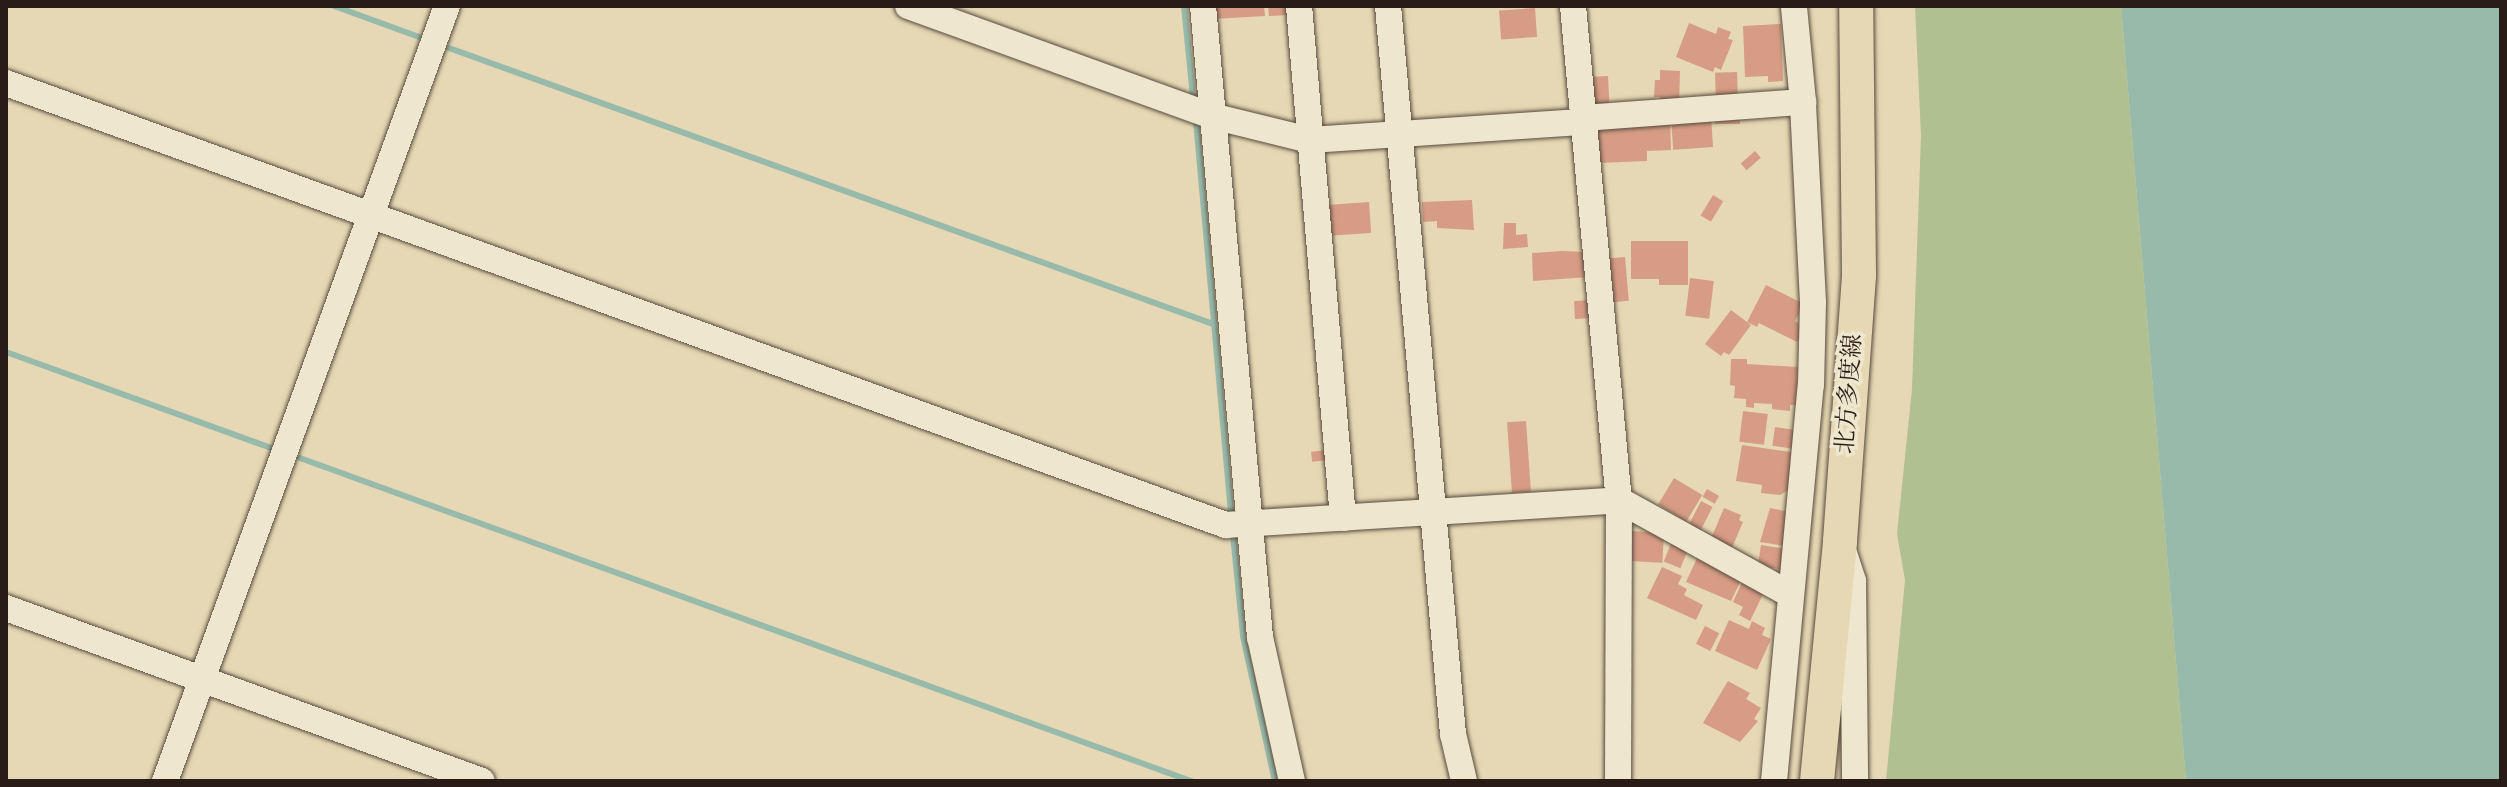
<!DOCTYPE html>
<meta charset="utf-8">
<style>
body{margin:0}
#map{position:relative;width:2507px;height:787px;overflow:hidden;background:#e6d8b4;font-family:"Libre Bodoni","Noto Serif JP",serif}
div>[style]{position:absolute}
.green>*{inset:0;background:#b0c091}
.water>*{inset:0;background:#97baaa}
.stream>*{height:6px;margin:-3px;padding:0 3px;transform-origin:3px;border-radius:3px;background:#97baaa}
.building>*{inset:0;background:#d79c85;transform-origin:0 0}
.roads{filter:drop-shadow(0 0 2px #584b3e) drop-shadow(0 0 2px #584b3e)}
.minor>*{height:26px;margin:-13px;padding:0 13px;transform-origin:13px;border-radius:13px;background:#efe6ce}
.major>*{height:34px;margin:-17px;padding:0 17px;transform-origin:17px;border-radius:17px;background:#e6d8b4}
span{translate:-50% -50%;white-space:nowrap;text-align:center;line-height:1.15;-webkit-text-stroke:7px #efe6ce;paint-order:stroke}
.street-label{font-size:24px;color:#291c17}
.frame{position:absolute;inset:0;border:8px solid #291c17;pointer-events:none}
</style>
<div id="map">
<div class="green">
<div style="clip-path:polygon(1915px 6px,2121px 6px,2186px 781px,1886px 781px,1905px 580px,1897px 534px,1912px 389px,1921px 136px)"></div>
</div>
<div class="water">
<div style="clip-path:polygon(2121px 6px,2501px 6px,2501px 781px,2186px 781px)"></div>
</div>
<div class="stream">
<div style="left:334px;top:6px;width:90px;rotate:20deg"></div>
<div style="left:1184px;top:6px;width:91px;rotate:84.4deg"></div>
<div style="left:449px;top:48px;width:812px;rotate:19.86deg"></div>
<div style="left:1196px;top:121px;width:397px;rotate:84.9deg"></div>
<div style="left:6px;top:352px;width:282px;rotate:19.9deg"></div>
<div style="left:300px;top:458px;width:948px;rotate:19.93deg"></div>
<div style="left:1233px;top:535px;width:101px;rotate:84.3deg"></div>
<div style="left:1243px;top:636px;width:148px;rotate:77.6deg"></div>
</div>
<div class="building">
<div style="clip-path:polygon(1212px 6px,1264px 6px,1265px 16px,1213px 19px)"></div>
<div style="clip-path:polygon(1268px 6px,1288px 6px,1289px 15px,1269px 16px)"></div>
<div style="left:1535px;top:8px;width:29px;height:36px;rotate:86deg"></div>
<div style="clip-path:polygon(1689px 23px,1716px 34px,1718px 27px,1731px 32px,1728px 39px,1733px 40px,1721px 70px,1715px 67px,1713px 72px,1676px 57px)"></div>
<div style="clip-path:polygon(1781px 24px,1783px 81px,1768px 82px,1768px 76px,1745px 77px,1743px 26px)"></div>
<div style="clip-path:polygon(1660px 70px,1680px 71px,1679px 107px,1659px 106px,1660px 97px,1654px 97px,1655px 80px,1660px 80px)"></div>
<div style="left:1737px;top:72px;width:29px;height:22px;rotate:88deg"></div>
<div style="left:1608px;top:76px;width:34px;height:24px;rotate:87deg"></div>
<div style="left:1740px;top:113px;width:11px;height:25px;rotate:90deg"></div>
<div style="left:1711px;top:117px;width:30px;height:40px;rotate:86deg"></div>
<div style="clip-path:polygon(1670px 118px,1671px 150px,1647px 151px,1647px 161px,1597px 163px,1595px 127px)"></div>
<div style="left:1755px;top:151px;width:9px;height:19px;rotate:49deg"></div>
<div style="left:1713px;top:195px;width:12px;height:24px;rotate:31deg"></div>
<div style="clip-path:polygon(1472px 200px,1474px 230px,1437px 228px,1437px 221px,1423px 222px,1422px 202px)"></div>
<div style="left:1369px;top:202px;width:31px;height:45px;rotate:86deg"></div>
<div style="clip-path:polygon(1504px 223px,1516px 223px,1516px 235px,1527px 234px,1528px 247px,1503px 249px)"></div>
<div style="clip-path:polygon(1631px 241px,1688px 241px,1688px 285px,1659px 285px,1659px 279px,1631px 279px)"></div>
<div style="clip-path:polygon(1562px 251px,1587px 252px,1589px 277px,1533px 281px,1532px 253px)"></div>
<div style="left:1625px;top:257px;width:44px;height:21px;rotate:85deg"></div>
<div style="left:1690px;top:278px;width:24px;height:38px;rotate:7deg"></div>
<div style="clip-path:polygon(1766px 285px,1804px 304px,1795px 321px,1805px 327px,1797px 342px,1759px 323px,1757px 327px,1747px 322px)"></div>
<div style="left:1592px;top:300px;width:18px;height:18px;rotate:87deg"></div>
<div style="clip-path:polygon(1731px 310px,1751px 325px,1729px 355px,1724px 352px,1721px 356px,1705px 344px)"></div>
<div style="clip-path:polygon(1731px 359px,1747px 359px,1747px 364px,1798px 367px,1796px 405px,1790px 405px,1790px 411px,1772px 409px,1772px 404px,1754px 403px,1754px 408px,1746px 407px,1746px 399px,1734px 398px,1735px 386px,1730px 385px)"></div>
<div style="left:1743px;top:411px;width:25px;height:31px;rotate:7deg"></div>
<div style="left:1526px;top:421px;width:71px;height:19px;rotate:86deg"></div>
<div style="left:1775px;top:427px;width:21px;height:19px;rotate:8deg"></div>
<div style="clip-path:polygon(1742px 445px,1791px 452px,1795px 456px,1790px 489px,1780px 495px,1761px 493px,1762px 485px,1736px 481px)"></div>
<div style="left:1328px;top:450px;width:10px;height:17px;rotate:84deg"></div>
<div style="left:1674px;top:478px;width:33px;height:31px;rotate:31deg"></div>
<div style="left:1707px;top:489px;width:14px;height:9px;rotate:30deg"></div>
<div style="left:1701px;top:501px;width:13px;height:31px;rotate:27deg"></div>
<div style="clip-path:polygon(1724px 508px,1741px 515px,1739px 520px,1743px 522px,1731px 550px,1710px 541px)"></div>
<div style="clip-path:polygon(1770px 508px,1790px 512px,1784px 546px,1760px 542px)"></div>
<div style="left:1630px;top:531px;width:34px;height:30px;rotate:3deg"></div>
<div style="left:1672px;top:541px;width:18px;height:22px;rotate:22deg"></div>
<div style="left:1761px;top:545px;width:25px;height:21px;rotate:9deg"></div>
<div style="clip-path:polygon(1699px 554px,1721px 565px,1715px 577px,1721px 566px,1743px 576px,1731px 601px,1686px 582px)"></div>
<div style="clip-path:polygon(1662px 567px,1682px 576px,1678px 584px,1687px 589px,1684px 595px,1703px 605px,1696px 620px,1647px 598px)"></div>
<div style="clip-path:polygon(1743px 580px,1765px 590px,1750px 621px,1739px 615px,1743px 607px,1733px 602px)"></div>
<div style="clip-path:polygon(1729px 620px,1749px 629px,1752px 621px,1765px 628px,1762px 635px,1771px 639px,1757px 670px,1715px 651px)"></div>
<div style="left:1705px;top:626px;width:16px;height:20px;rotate:27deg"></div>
<div style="clip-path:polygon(1728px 681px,1750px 693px,1746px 699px,1761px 708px,1754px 719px,1758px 721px,1740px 742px,1703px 723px)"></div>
</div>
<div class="roads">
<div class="minor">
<div style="left:908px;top:6px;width:323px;rotate:19.9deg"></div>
<div style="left:1212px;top:116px;width:101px;rotate:13.8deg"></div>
<div style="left:1310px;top:140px;width:275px;rotate:-3.8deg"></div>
<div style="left:1203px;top:6px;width:634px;rotate:84.84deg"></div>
<div style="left:1260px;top:637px;width:148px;rotate:77.5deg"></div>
<div style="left:1299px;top:6px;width:514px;rotate:85.09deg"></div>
<div style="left:1388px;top:6px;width:731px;rotate:84.9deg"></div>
<div style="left:1453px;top:734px;width:48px;rotate:76.8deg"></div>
<div style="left:1573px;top:6px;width:496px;rotate:84.7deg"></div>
<div style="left:1619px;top:500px;width:281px;rotate:90.2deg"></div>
<div style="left:6px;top:83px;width:1298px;rotate:19.92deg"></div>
<div style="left:1226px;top:525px;width:394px;rotate:-3.6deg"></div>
<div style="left:1619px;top:500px;width:196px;rotate:28.9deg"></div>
<div style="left:1583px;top:118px;width:221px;rotate:-4.2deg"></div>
<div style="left:1843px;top:550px;width:33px;rotate:72deg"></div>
<div style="left:1853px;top:581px;width:200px;rotate:89.4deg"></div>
<div style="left:6px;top:608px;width:506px;rotate:19.97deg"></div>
<div style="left:165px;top:781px;width:825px;rotate:-70.01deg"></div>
<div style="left:1774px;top:781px;width:398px;rotate:-84.7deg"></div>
<div style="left:1811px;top:385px;width:83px;rotate:-88.6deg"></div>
<div style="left:1813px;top:302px;width:200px;rotate:-92.9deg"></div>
<div style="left:1803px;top:102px;width:96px;rotate:-95.4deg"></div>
</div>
<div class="major">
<div style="left:1817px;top:781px;width:241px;rotate:-84.5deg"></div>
<div style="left:1840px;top:541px;width:267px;rotate:-85.9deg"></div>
<div style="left:1859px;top:275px;width:269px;rotate:-90.6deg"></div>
</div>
</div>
<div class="street-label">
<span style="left:1850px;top:394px;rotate:-86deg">北方多度線</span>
</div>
<div class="frame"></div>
</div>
